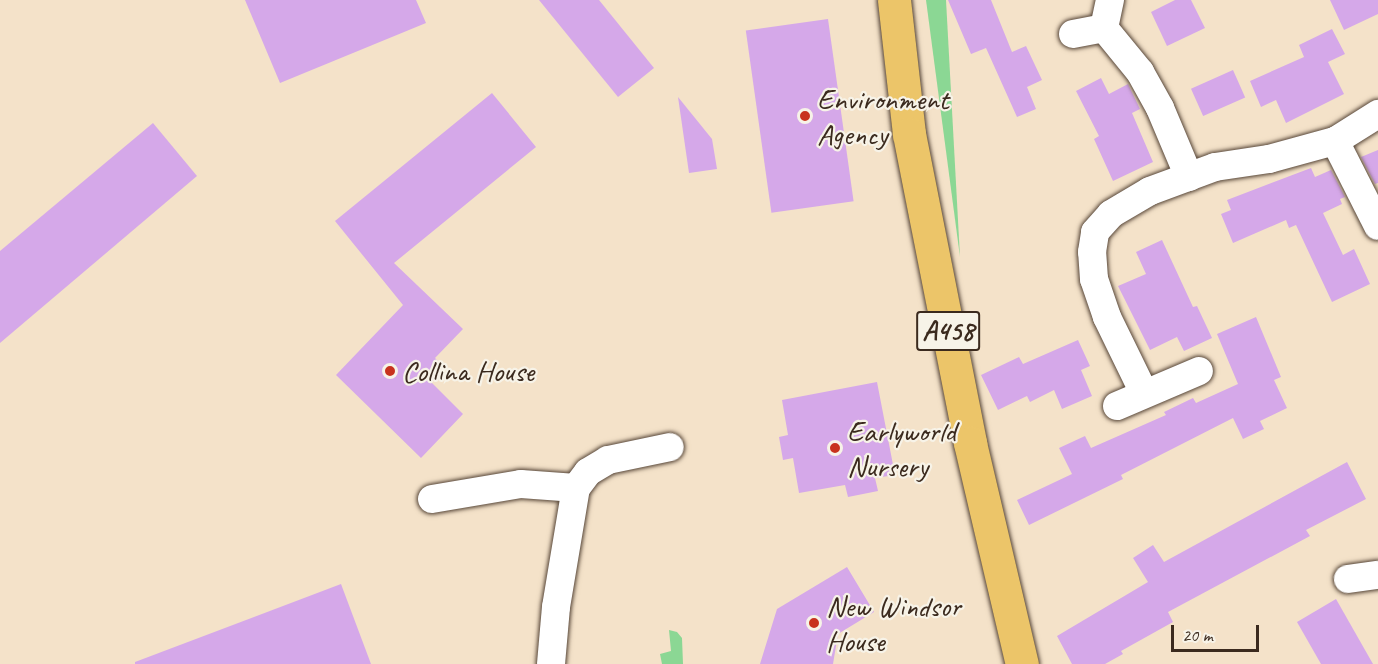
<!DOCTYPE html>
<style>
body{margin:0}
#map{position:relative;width:1378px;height:664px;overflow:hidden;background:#f4e2c9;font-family:Caveat,sans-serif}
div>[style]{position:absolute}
.green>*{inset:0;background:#8bd794}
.building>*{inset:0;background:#d5a8e9;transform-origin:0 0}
.roads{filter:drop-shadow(0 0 2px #574638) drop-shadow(0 0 2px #574638)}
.street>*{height:28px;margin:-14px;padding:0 14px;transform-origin:14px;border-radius:14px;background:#fff}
.primary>*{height:33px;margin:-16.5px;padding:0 16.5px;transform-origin:16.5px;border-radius:16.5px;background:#ecc569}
.dots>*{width:16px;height:16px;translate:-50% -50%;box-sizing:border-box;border:3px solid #f7f3e8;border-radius:50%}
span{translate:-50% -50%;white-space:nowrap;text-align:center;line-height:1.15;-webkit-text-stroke:4.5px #f7f3e8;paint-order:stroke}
.shield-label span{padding:2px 4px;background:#f7f3e8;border:2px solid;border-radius:4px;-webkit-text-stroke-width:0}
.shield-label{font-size:28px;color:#3b2a1e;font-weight:700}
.poi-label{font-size:30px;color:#3b2a1e}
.left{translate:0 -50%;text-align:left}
.scale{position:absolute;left:1171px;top:625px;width:88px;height:27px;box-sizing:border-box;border:3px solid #3b2a1e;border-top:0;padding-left:8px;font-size:18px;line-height:21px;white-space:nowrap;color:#3b2a1e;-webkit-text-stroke:4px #f7f3e8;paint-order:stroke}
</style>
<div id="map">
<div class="green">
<div style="clip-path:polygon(926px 0,946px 0,960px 257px)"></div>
<div style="clip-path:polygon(669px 630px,677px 632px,682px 638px,683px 664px,662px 664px,660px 654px,671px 651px)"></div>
</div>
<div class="building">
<div style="clip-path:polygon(245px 0,416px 0,426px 23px,280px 83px)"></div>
<div style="clip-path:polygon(539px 0,599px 0,654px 68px,618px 97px)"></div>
<div style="clip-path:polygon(948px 0,991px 0,1012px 52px,1026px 46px,1042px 80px,1027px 87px,1036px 109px,1017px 117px,986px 48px,971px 54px)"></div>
<div style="clip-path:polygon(1175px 0,1191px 0,1205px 28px,1167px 46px,1151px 12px)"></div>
<div style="clip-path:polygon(1330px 0,1378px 0,1378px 14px,1344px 30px)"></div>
<div style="left:828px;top:19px;width:184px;height:83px;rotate:82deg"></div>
<div style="clip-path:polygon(1332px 29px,1345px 54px,1328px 62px,1344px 94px,1286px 123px,1276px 100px,1261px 107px,1250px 81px,1304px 57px,1299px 45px)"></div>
<div style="left:1233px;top:70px;width:30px;height:46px;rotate:66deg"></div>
<div style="clip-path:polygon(1101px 78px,1109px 94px,1128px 84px,1140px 109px,1132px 113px,1153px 162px,1113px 181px,1094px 139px,1099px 136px,1076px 91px)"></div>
<div style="clip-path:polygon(492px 93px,536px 147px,394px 263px,463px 329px,435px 358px,444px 367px,430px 381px,463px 414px,421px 458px,336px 375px,403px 305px,335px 221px)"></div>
<div style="clip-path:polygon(678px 97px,712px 139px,717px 169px,689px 173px)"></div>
<div style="clip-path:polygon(153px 123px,197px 176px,0 343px,0 251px)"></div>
<div style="clip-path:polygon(1378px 150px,1378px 183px,1375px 184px,1361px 157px)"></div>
<div style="clip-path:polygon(1311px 168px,1315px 177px,1331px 170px,1345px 197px,1340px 199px,1342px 204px,1323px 213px,1343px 255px,1354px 249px,1370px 284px,1332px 302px,1296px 225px,1289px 228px,1286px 220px,1233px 243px,1221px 214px,1231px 210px,1227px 200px)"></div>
<div style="clip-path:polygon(1162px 240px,1193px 307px,1197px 306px,1212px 338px,1184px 351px,1177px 337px,1150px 350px,1118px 286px,1146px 274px,1136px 252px)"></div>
<div style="clip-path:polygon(1256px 317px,1281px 377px,1274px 380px,1287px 408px,1260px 421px,1264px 429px,1243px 439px,1233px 418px,1121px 475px,1123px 479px,1029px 525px,1017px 500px,1072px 474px,1059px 448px,1085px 436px,1091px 448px,1166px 415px,1164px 412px,1193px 398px,1196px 403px,1238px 384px,1217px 334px)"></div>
<div style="clip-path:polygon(1078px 340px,1090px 366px,1081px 370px,1092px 396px,1062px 409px,1054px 390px,1030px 402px,1027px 396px,998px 410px,981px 375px,1019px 357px,1023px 364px)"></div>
<div style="clip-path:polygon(877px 382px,895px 475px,875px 478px,878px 491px,848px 497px,845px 485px,799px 493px,793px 458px,783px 460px,779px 437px,788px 435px,782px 400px)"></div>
<div style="clip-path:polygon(1347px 462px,1366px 499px,1306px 530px,1310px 536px,1168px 612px,1173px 622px,1121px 651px,1123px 654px,1105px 664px,1072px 664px,1057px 636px,1148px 582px,1133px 558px,1153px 545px,1164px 562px)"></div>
<div style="clip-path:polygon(847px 567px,874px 612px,838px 634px,833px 664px,760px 664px,777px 609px)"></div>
<div style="clip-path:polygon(341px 584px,371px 664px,135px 664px,135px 662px)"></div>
<div style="clip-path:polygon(1336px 599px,1373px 664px,1321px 664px,1297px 622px)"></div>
</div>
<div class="roads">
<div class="street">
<div style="left:1104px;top:28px;width:57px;rotate:50.7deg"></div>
<div style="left:1140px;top:72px;width:41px;rotate:60.9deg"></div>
<div style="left:1160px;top:108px;width:75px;rotate:67.2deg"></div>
<div style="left:1073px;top:34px;width:32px;rotate:-11deg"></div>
<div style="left:1104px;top:28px;width:29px;rotate:-78deg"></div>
<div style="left:1335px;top:141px;width:95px;rotate:63.2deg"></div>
<div style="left:1144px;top:393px;width:85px;rotate:-116deg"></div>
<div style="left:1107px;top:317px;width:40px;rotate:-108.9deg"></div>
<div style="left:1094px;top:279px;width:27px;rotate:-94deg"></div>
<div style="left:1092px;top:252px;width:20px;rotate:-81deg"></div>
<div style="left:1095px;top:232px;width:24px;rotate:-48deg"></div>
<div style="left:1111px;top:214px;width:45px;rotate:-30.5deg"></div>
<div style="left:1150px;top:191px;width:69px;rotate:-20.3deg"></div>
<div style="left:1215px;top:167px;width:55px;rotate:-8.4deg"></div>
<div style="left:1269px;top:159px;width:68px;rotate:-15.3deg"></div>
<div style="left:1335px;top:141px;width:51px;rotate:-32.1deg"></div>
<div style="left:1117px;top:406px;width:89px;rotate:-23.1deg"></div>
<div style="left:432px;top:499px;width:90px;rotate:-9.6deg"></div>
<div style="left:521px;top:484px;width:55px;rotate:4.2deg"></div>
<div style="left:1348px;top:579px;width:30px;rotate:-8deg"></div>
<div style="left:551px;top:664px;width:57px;rotate:-85deg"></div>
<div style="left:556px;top:607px;width:121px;rotate:-80.5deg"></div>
<div style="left:576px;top:488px;width:20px;rotate:-53deg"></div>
<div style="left:588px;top:472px;width:23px;rotate:-31deg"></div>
<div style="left:608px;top:460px;width:63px;rotate:-11.8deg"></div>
</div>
<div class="primary">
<div style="left:894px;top:0;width:135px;rotate:83.6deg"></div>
<div style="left:909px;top:134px;width:315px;rotate:78.8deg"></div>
<div style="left:970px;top:443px;width:227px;rotate:76.8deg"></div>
</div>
</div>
<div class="dots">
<div style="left:805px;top:116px;background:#c8321e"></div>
<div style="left:390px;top:371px;background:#c8321e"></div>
<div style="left:835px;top:448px;background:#c8321e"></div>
<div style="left:814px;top:623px;background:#c8321e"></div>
</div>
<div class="shield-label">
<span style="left:948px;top:331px">A458</span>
</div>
<div class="poi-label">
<span class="left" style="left:817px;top:116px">Environment<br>Agency</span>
<span class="left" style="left:402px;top:371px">Collina House</span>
<span class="left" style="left:847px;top:448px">Earlyworld<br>Nursery</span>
<span class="left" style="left:826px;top:623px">New Windsor<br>House</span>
</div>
<div class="scale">20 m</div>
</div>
